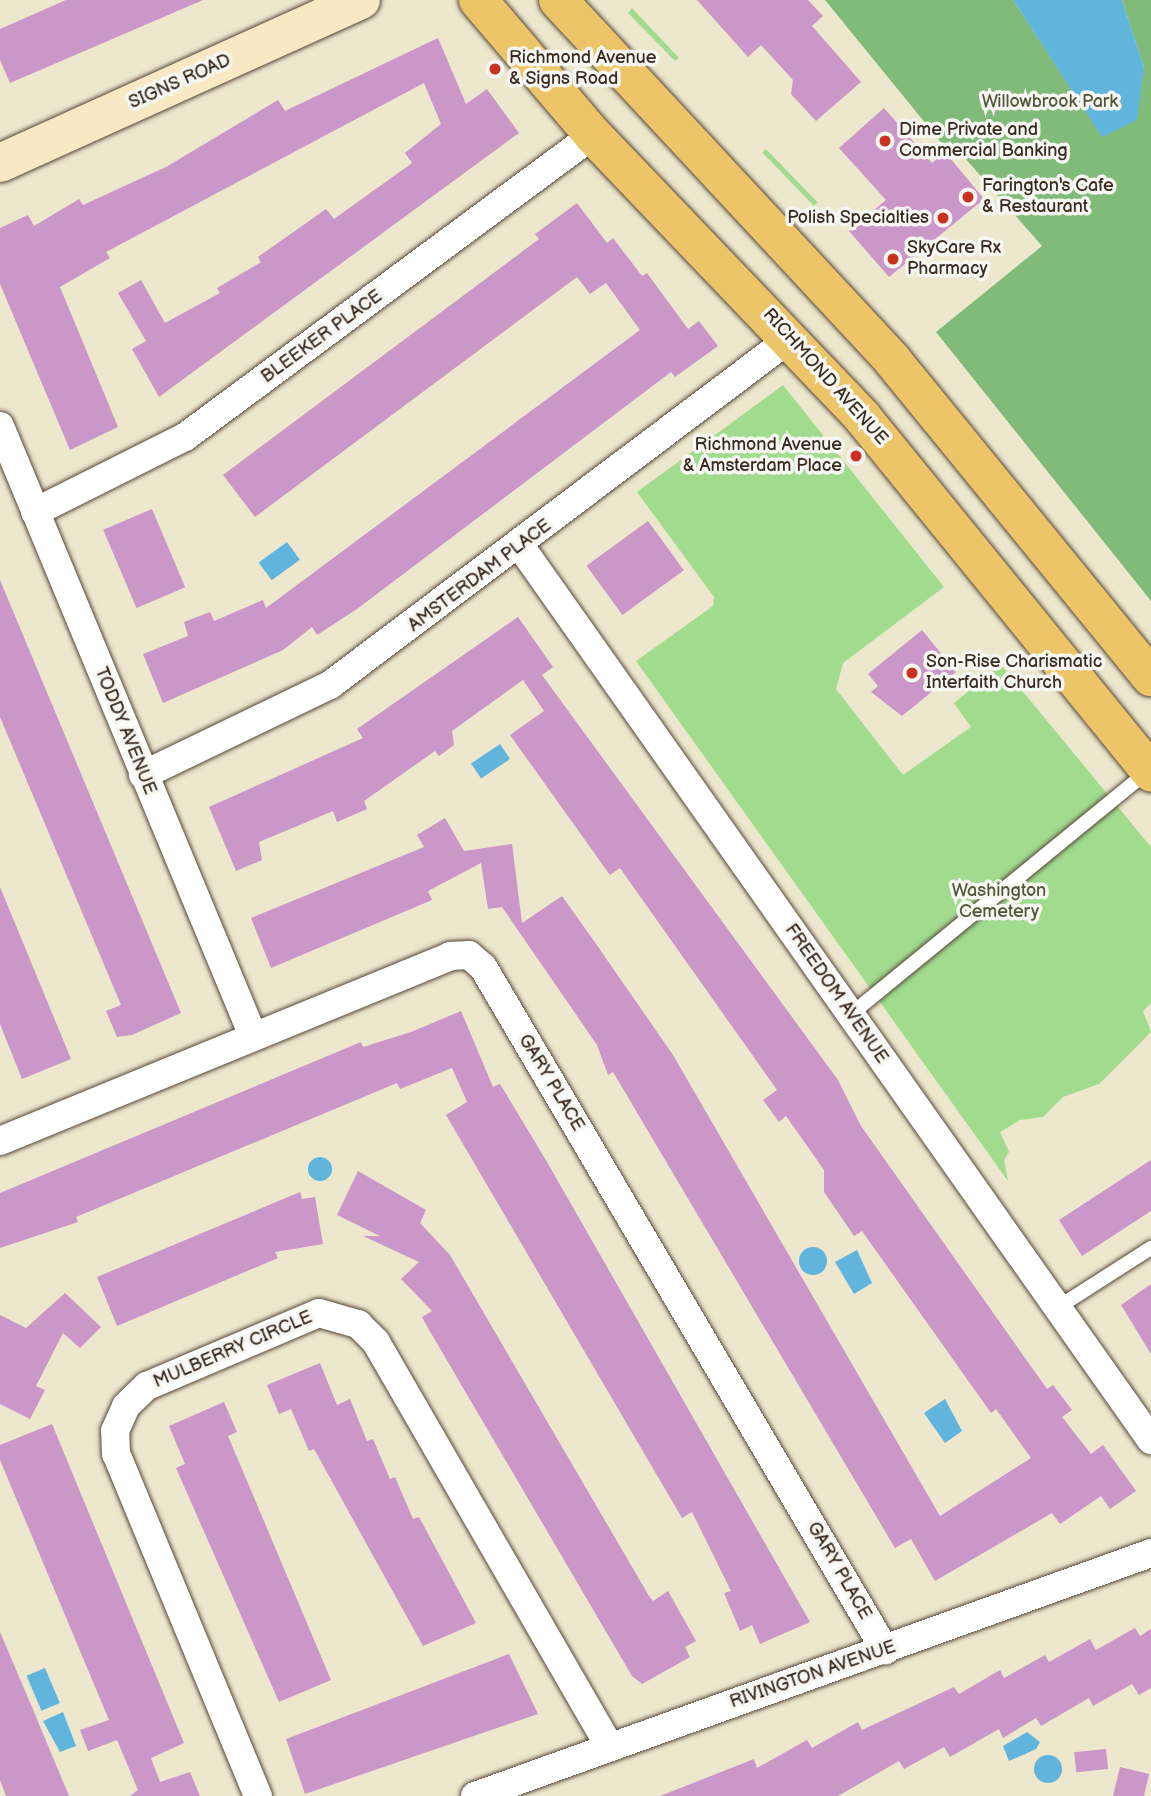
<!DOCTYPE html>
<style>
body{margin:0}
#map{position:relative;width:1151px;height:1796px;overflow:hidden;background:#ede7ce;font-family:"Balsamiq Sans",sans-serif}
div>[style]{position:absolute}
.green>*{inset:0;background:#a1db8e;transform-origin:0 0}
.forest>*{inset:0;background:#80bb79}
.water>*{inset:0;background:#61b5dd;transform-origin:0 0}
.round{border-radius:50%}
.building>*{inset:0;background:#cb96c8;transform-origin:0 0}
.roads{filter:drop-shadow(0 0 2px #564638) drop-shadow(0 0 2px #564638)}
.lane>*{height:14px;margin:-7px;padding:0 7px;transform-origin:7px;border-radius:7px;background:#fff}
.street>*{height:28px;margin:-14px;padding:0 14px;transform-origin:14px;border-radius:14px;background:#fff}
.secondary>*{height:38px;margin:-19px;padding:0 19px;transform-origin:19px;border-radius:19px;background:#f8e8c3}
.primary>*{height:38px;margin:-19px;padding:0 19px;transform-origin:19px;border-radius:19px;background:#edc569}
.dots>*{width:19px;height:19px;translate:-50% -50%;box-sizing:border-box;border:4px solid #f6f6f2;border-radius:50%}
span{translate:-50% -50%;white-space:nowrap;text-align:center;line-height:1.15;-webkit-text-stroke:7px #f6f6f2;paint-order:stroke}
.poi-label{font-size:18px;color:#3b2a1e}
.left{translate:0 -50%;text-align:left}
.right{translate:-100% -50%;text-align:right}
.street-label{font-size:18px;color:#3b2a1e}
.park-label{font-size:18px;color:#54563a}
</style>
<div id="map">
<div class="green">
<div style="clip-path:polygon(632px 8px,679px 58px,675px 61px,628px 13px)"></div>
<div style="left:766px;top:149px;width:74px;height:5px;rotate:46deg"></div>
<div style="clip-path:polygon(783px 385px,944px 587px,843px 663px,836px 689px,903px 775px,971px 727px,954px 703px,1001px 665px,1151px 847px,1151px 1003px,1143px 1011px,1151px 1032px,1099px 1084px,1063px 1097px,1043px 1117px,1020px 1120px,1000px 1132px,1009px 1152px,1004px 1160px,1008px 1181px,636px 661px,713px 606px,714px 597px,637px 492px)"></div>
</div>
<div class="forest">
<div style="clip-path:polygon(825px 0,1013px 0,1102px 136px,1144px 67px,1122px 0,1151px 0,1151px 601px,936px 332px,1042px 246px,950px 141px,944px 146px)"></div>
</div>
<div class="water">
<div style="clip-path:polygon(1013px 0,1122px 0,1144px 67px,1137px 120px,1102px 137px)"></div>
<div style="left:287px;top:542px;width:22px;height:35px;rotate:54deg"></div>
<div style="left:500px;top:744px;width:18px;height:35px;rotate:56deg"></div>
<div class="round" style="left:308px;top:1157px;width:24px;height:24px"></div>
<div class="round" style="left:799px;top:1247px;width:28px;height:28px"></div>
<div style="clip-path:polygon(857px 1250px,872px 1283px,854px 1294px,835px 1262px)"></div>
<div style="clip-path:polygon(945px 1399px,962px 1431px,945px 1443px,924px 1413px)"></div>
<div style="left:45px;top:1668px;width:38px;height:20px;rotate:67deg"></div>
<div style="clip-path:polygon(63px 1712px,76px 1746px,60px 1752px,43px 1721px)"></div>
<div style="clip-path:polygon(1027px 1732px,1040px 1742px,1036px 1749px,1009px 1761px,1003px 1746px)"></div>
<div class="round" style="left:1034px;top:1755px;width:28px;height:28px"></div>
</div>
<div class="building">
<div style="clip-path:polygon(66px 0,203px 0,10px 83px,0 60px,0 29px)"></div>
<div style="clip-path:polygon(697px 0,808px 0,823px 16px,812px 26px,861px 82px,816px 121px,791px 94px,793px 80px,761px 45px,748px 57px)"></div>
<div style="clip-path:polygon(438px 38px,466px 104px,487px 89px,519px 133px,159px 397px,132px 349px,146px 341px,118px 293px,141px 280px,165px 323px,220px 293px,217px 288px,261px 262px,258px 257px,326px 209px,334px 219px,412px 163px,405px 153px,441px 124px,424px 83px,106px 252px,110px 258px,60px 287px,118px 427px,70px 450px,0 284px,0 228px,28px 215px,34px 226px,79px 199px,83px 205px,166px 167px,278px 100px,285px 111px)"></div>
<div style="clip-path:polygon(884px 108px,932px 163px,945px 152px,984px 199px,889px 277px,849px 231px,886px 200px,839px 148px)"></div>
<div style="clip-path:polygon(577px 203px,607px 243px,613px 238px,642px 276px,647px 273px,688px 329px,699px 321px,718px 346px,675px 377px,671px 372px,357px 609px,317px 635px,312px 627px,283px 650px,163px 703px,143px 654px,188px 636px,184px 622px,210px 612px,214px 621px,263px 600px,266px 608px,640px 330px,606px 283px,590px 294px,577px 277px,255px 517px,223px 475px,539px 239px,535px 234px)"></div>
<div style="left:152px;top:509px;width:85px;height:53px;rotate:67deg"></div>
<div style="left:648px;top:521px;width:61px;height:76px;rotate:54deg"></div>
<div style="clip-path:polygon(0 580px,181px 1013px,132px 1035px,117px 1037px,106px 1011px,121px 1005px,0 717px)"></div>
<div style="clip-path:polygon(518px 617px,553px 667px,542px 675px,838px 1080px,861px 1126px,1047px 1389px,1053px 1385px,1072px 1410px,1062px 1417px,1091px 1454px,1103px 1445px,1136px 1491px,1110px 1509px,1101px 1496px,1060px 1524px,1052px 1513px,935px 1581px,911px 1539px,895px 1548px,613px 1072px,608px 1075px,597px 1045px,502px 907px,488px 909px,481px 863px,428px 891px,432px 900px,271px 968px,251px 918px,424px 847px,417px 835px,445px 818px,464px 851px,512px 844px,522px 923px,562px 896px,594px 941px,673px 1055px,940px 1516px,1031px 1458px,996px 1409px,991px 1413px,862px 1231px,854px 1236px,824px 1192px,824px 1170px,786px 1116px,779px 1122px,763px 1100px,777px 1090px,620px 868px,610px 875px,510px 735px,544px 711px,523px 680px,452px 731px,454px 745px,439px 756px,435px 751px,364px 801px,367px 809px,337px 822px,333px 811px,259px 842px,262px 860px,236px 871px,209px 807px,363px 738px,357px 729px)"></div>
<div style="clip-path:polygon(922px 630px,956px 672px,902px 716px,871px 692px,878px 686px,868px 674px)"></div>
<div style="clip-path:polygon(0 887px,71px 1059px,22px 1079px,0 1024px)"></div>
<div style="clip-path:polygon(461px 1011px,493px 1087px,500px 1084px,547px 1162px,810px 1622px,760px 1644px,752px 1625px,740px 1631px,724px 1593px,731px 1591px,692px 1512px,682px 1518px,446px 1115px,467px 1102px,452px 1068px,400px 1089px,397px 1083px,76px 1217px,78px 1222px,0 1248px,0 1193px,361px 1042px,363px 1047px,411px 1032px)"></div>
<div style="clip-path:polygon(1151px 1160px,1151px 1211px,1082px 1256px,1059px 1220px)"></div>
<div style="clip-path:polygon(358px 1171px,426px 1210px,420px 1223px,450px 1255px,649px 1596px,653px 1601px,668px 1591px,696px 1641px,685px 1647px,690px 1657px,642px 1684px,632px 1676px,428px 1328px,422px 1317px,432px 1311px,401px 1279px,419px 1262px,363px 1236px,380px 1236px,337px 1215px)"></div>
<div style="clip-path:polygon(300px 1192px,302px 1199px,315px 1197px,323px 1244px,275px 1252px,278px 1258px,117px 1326px,97px 1277px)"></div>
<div style="clip-path:polygon(1151px 1284px,1151px 1354px,1121px 1305px)"></div>
<div style="clip-path:polygon(65px 1293px,101px 1327px,80px 1348px,63px 1333px,36px 1386px,45px 1390px,30px 1419px,0 1404px,0 1315px,26px 1328px)"></div>
<div style="clip-path:polygon(320px 1363px,337px 1405px,350px 1399px,367px 1441px,373px 1439px,390px 1479px,395px 1477px,413px 1519px,419px 1517px,476px 1623px,423px 1646px,314px 1449px,309px 1451px,291px 1409px,279px 1414px,267px 1385px)"></div>
<div style="clip-path:polygon(224px 1402px,237px 1432px,228px 1436px,331px 1680px,279px 1702px,176px 1468px,185px 1464px,169px 1426px)"></div>
<div style="clip-path:polygon(52px 1424px,184px 1743px,151px 1758px,160px 1782px,190px 1772px,200px 1796px,130px 1796px,138px 1790px,117px 1740px,88px 1751px,80px 1730px,109px 1720px,0 1460px,0 1445px)"></div>
<div style="clip-path:polygon(1135px 1628px,1140px 1636px,1151px 1629px,1151px 1688px,1139px 1695px,1132px 1684px,1093px 1706px,1089px 1698px,1041px 1726px,1036px 1718px,1003px 1738px,999px 1729px,950px 1757px,944px 1747px,904px 1769px,899px 1761px,838px 1796px,660px 1796px,754px 1759px,757px 1768px,807px 1740px,812px 1748px,858px 1722px,862px 1730px,954px 1687px,959px 1694px,1000px 1670px,1004px 1678px,1045px 1655px,1049px 1662px,1090px 1639px,1096px 1650px)"></div>
<div style="clip-path:polygon(0 1632px,34px 1712px,69px 1796px,6px 1796px,0 1780px)"></div>
<div style="clip-path:polygon(509px 1654px,538px 1714px,305px 1794px,286px 1739px)"></div>
<div style="left:1106px;top:1749px;width:20px;height:32px;rotate:84deg"></div>
<div style="clip-path:polygon(1120px 1767px,1149px 1774px,1144px 1796px,1113px 1796px)"></div>
</div>
<div class="roads">
<div class="lane">
<div style="left:850px;top:1015px;width:384px;rotate:-39.3deg"></div>
<div style="left:1057px;top:1308px;width:112px;rotate:-32.6deg"></div>
</div>
<div class="street">
<div style="left:0;top:426px;width:660px;rotate:67.47deg"></div>
<div style="left:35px;top:512px;width:168px;rotate:-26.6deg"></div>
<div style="left:185px;top:437px;width:508px;rotate:-36.51deg"></div>
<div style="left:521px;top:547px;width:1093px;rotate:54.8deg"></div>
<div style="left:143px;top:775px;width:208px;rotate:-25.7deg"></div>
<div style="left:330px;top:685px;width:578px;rotate:-36.99deg"></div>
<div style="left:0;top:1141px;width:487px;rotate:-22.3deg"></div>
<div style="left:450px;top:956px;width:19px;rotate:-3deg"></div>
<div style="left:469px;top:955px;width:18px;rotate:41deg"></div>
<div style="left:483px;top:967px;width:793px;rotate:59.52deg"></div>
<div style="left:258px;top:1796px;width:370px;rotate:-112.5deg"></div>
<div style="left:116px;top:1454px;width:23px;rotate:-92deg"></div>
<div style="left:115px;top:1431px;width:27px;rotate:-66deg"></div>
<div style="left:126px;top:1406px;width:29px;rotate:-44deg"></div>
<div style="left:147px;top:1386px;width:187px;rotate:-23deg"></div>
<div style="left:319px;top:1313px;width:41px;rotate:15.8deg"></div>
<div style="left:358px;top:1324px;width:25px;rotate:45deg"></div>
<div style="left:376px;top:1342px;width:468px;rotate:60deg"></div>
<div style="left:475px;top:1796px;width:718px;rotate:-19.77deg"></div>
</div>
<div class="secondary">
<div style="left:0;top:163px;width:396px;rotate:-24.3deg"></div>
</div>
<div class="primary">
<div style="left:478px;top:0;width:177px;rotate:49.6deg"></div>
<div style="left:593px;top:135px;width:391px;rotate:46.3deg"></div>
<div style="left:863px;top:418px;width:457px;rotate:50.9deg"></div>
<div style="left:558px;top:0;width:492px;rotate:47.1deg"></div>
<div style="left:893px;top:361px;width:408px;rotate:50.8deg"></div>
</div>
</div>
<div class="dots">
<div style="left:495px;top:69px;background:#c8321e"></div>
<div style="left:885px;top:141px;background:#c8321e"></div>
<div style="left:968px;top:197px;background:#c8321e"></div>
<div style="left:943px;top:218px;background:#c8321e"></div>
<div style="left:893px;top:259px;background:#c8321e"></div>
<div style="left:856px;top:456px;background:#c8321e"></div>
<div style="left:912px;top:673px;background:#c8321e"></div>
</div>
<div class="poi-label">
<span class="left" style="left:509px;top:69px">Richmond Avenue<br>&amp; Signs Road</span>
<span class="left" style="left:899px;top:141px">Dime Private and<br>Commercial Banking</span>
<span class="left" style="left:982px;top:197px">Farington's Cafe<br>&amp; Restaurant</span>
<span class="right" style="left:929px;top:218px">Polish Specialties</span>
<span class="left" style="left:907px;top:259px">SkyCare Rx<br>Pharmacy</span>
<span class="right" style="left:842px;top:456px">Richmond Avenue<br>&amp; Amsterdam Place</span>
<span class="left" style="left:926px;top:673px">Son-Rise Charismatic<br>Interfaith Church</span>
</div>
<div class="street-label">
<span style="left:180px;top:82px;rotate:-24deg">SIGNS ROAD</span>
<span style="left:322px;top:337px;rotate:-36deg">BLEEKER PLACE</span>
<span style="left:825px;top:377px;rotate:48deg">RICHMOND AVENUE</span>
<span style="left:480px;top:576px;rotate:-37deg">AMSTERDAM PLACE</span>
<span style="left:125px;top:731px;rotate:68deg">TODDY AVENUE</span>
<span style="left:836px;top:994px;rotate:55deg">FREEDOM AVENUE</span>
<span style="left:551px;top:1083px;rotate:59deg">GARY PLACE</span>
<span style="left:233px;top:1350px;rotate:-23deg">MULBERRY CIRCLE</span>
<span style="left:839px;top:1571px;rotate:60deg">GARY PLACE</span>
<span style="left:813px;top:1675px;rotate:-19deg">RIVINGTON AVENUE</span>
</div>
<div class="park-label">
<span style="left:1050px;top:102px">Willowbrook Park</span>
<span style="left:999px;top:902px">Washington<br>Cemetery</span>
</div>
</div>
